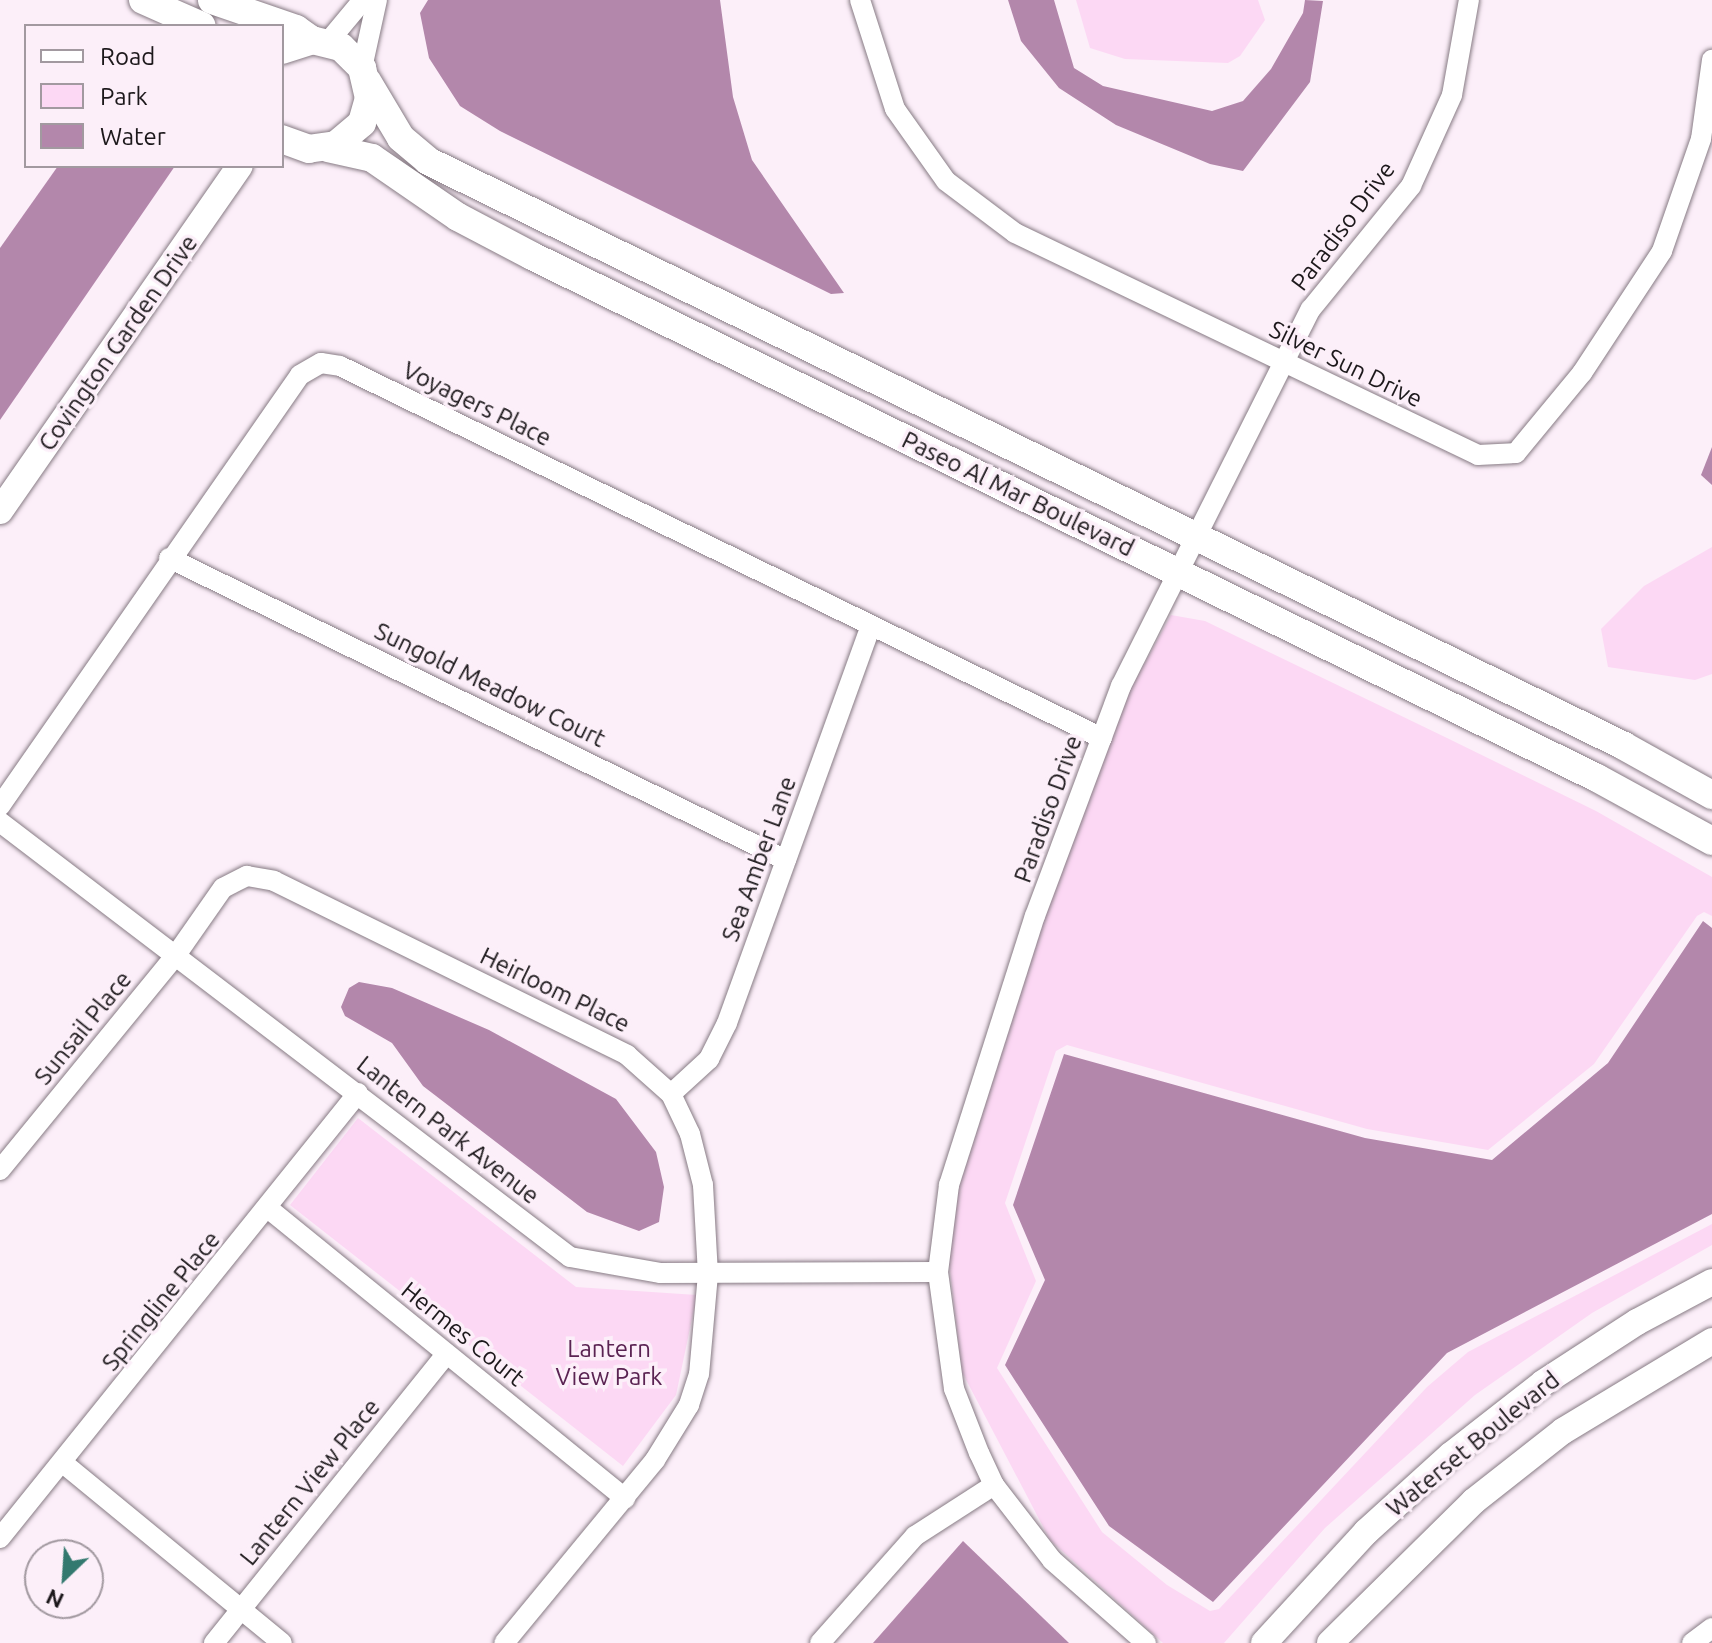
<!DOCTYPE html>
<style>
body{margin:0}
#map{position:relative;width:1712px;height:1643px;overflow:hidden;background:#fceff9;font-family:Ubuntu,sans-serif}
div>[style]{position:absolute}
.green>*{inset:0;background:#fcd8f4}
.water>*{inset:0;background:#b387ab}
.roads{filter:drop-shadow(0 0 2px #877b84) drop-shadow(0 0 2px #877b84)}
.minor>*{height:20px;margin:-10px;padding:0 10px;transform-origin:10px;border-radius:10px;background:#fff}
.tertiary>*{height:26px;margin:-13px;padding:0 13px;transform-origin:13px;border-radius:13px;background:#fff}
.secondary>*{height:28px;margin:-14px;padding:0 14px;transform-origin:14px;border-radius:14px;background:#fff}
span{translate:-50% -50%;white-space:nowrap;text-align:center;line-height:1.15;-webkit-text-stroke:7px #fceff9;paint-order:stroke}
.street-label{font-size:24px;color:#1c181b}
.park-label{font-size:24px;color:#5a2352}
.legend{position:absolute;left:24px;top:24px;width:260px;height:144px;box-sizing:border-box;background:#fceff9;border:2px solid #a299a0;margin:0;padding:10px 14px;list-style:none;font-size:24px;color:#1c181b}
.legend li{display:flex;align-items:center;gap:16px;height:40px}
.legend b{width:40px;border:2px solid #a299a0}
.north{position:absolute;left:24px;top:1539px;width:80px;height:80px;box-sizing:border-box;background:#fceff9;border:2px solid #a299a0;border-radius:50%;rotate:205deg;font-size:22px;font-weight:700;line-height:32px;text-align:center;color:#1c181b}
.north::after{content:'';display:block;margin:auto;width:28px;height:36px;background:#33796f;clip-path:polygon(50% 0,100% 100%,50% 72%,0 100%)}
</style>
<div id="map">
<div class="green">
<div style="clip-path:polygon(1076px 0,1258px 0,1265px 20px,1240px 56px,1228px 63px,1125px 59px,1090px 48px)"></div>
<div style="clip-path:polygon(1712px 547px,1712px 674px,1695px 680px,1608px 667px,1601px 629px,1644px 586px)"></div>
<div style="clip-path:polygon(1171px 615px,1205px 621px,1447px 738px,1596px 811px,1712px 877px,1712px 916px,1704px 912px,1697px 916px,1594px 1064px,1488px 1150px,1367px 1129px,1067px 1045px,1056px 1051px,1005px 1203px,1036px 1281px,997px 1368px,1102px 1532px,1167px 1585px,1210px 1611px,1219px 1609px,1427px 1387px,1468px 1352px,1712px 1224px,1712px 1245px,1592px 1313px,1475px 1395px,1325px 1528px,1224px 1643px,1163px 1643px,1050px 1540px,962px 1372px,949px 1263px,959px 1187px,1044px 919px,1130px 690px)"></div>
<div style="clip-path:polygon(358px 1118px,576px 1287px,697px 1295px,676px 1395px,623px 1466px,290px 1205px)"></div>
</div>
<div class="water">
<div style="clip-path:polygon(428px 0,720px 0,733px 97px,752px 160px,844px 293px,831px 294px,500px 131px,460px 106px,429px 58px,420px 13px)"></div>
<div style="clip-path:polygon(1008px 0,1054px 0,1074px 68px,1103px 86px,1212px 111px,1243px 101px,1271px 69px,1303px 13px,1305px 0,1323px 1px,1310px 82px,1243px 171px,1210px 164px,1116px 125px,1059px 88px,1021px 41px)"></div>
<div style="clip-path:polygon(58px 166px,175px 166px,0 420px,0 248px)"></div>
<div style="clip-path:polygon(1712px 447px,1712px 485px,1701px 475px)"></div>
<div style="clip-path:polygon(1703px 921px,1712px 928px,1712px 1214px,1447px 1353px,1213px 1602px,1109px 1526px,1005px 1365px,1045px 1280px,1013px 1205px,1064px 1054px,1365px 1138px,1492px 1160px,1608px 1063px)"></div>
<div style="clip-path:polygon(359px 982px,392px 988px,489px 1030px,616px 1099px,656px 1152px,664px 1187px,659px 1222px,639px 1231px,587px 1212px,423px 1086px,392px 1043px,345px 1016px,341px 1007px,349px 988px)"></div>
<div style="clip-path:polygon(963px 1541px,1069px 1643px,873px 1643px)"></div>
</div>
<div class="roads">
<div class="minor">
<div style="left:860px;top:0;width:114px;rotate:72.2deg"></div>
<div style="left:895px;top:109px;width:88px;rotate:54.7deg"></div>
<div style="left:946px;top:181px;width:86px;rotate:37deg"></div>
<div style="left:1015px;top:233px;width:513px;rotate:25.62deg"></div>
<div style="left:1478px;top:455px;width:38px;rotate:-3deg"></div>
<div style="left:1516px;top:453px;width:104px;rotate:-50.5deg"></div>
<div style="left:1582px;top:373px;width:146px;rotate:-56.7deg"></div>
<div style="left:1662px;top:251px;width:119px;rotate:-70.8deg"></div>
<div style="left:1701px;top:139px;width:80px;rotate:-82.1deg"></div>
<div style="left:328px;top:42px;width:55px;rotate:-50.2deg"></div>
<div style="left:362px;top:68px;width:70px;rotate:-77.6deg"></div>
<div style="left:169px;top:558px;width:687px;rotate:26.08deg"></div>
<div style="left:0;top:806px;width:525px;rotate:-55.16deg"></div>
<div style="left:300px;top:375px;width:24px;rotate:-30deg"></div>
<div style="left:321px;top:363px;width:19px;rotate:9deg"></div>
<div style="left:340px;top:366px;width:848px;rotate:26.02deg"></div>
<div style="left:0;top:822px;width:717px;rotate:37.35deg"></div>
<div style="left:570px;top:1257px;width:91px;rotate:10.1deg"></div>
<div style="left:660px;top:1273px;width:278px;rotate:-0.2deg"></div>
<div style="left:671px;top:1094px;width:52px;rotate:-42.6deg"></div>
<div style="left:709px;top:1059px;width:40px;rotate:-63.4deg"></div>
<div style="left:727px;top:1023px;width:422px;rotate:-70.1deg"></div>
<div style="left:0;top:1170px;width:278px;rotate:-50.7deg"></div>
<div style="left:176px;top:955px;width:82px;rotate:-55deg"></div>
<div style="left:223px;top:888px;width:27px;rotate:-27deg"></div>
<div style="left:247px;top:876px;width:27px;rotate:10deg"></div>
<div style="left:274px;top:881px;width:394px;rotate:26.2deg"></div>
<div style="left:627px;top:1055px;width:59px;rotate:41.6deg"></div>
<div style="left:671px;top:1094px;width:44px;rotate:64.6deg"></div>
<div style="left:690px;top:1134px;width:53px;rotate:75.7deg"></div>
<div style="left:703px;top:1185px;width:89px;rotate:86.8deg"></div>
<div style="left:708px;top:1274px;width:100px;rotate:95.1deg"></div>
<div style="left:699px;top:1374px;width:33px;rotate:108deg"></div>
<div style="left:689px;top:1405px;width:65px;rotate:121.7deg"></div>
<div style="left:655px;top:1460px;width:237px;rotate:129.5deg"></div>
<div style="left:269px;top:1209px;width:459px;rotate:39.1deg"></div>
<div style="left:63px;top:1463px;width:283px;rotate:39.4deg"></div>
<div style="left:0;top:1538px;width:571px;rotate:-51.18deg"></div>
<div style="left:214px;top:1643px;width:371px;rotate:-51.2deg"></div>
<div style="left:820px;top:1643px;width:143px;rotate:-48.4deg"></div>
<div style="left:915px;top:1536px;width:94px;rotate:-32.8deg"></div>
<div style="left:1146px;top:1643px;width:125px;rotate:-138.6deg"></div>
<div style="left:1052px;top:1560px;width:95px;rotate:-127.7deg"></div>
<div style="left:994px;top:1485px;width:35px;rotate:-115deg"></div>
<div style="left:979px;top:1453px;width:69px;rotate:-111.3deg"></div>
<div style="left:954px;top:1389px;width:118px;rotate:-97.8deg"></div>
<div style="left:938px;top:1272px;width:88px;rotate:-82.8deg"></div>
<div style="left:949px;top:1185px;width:282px;rotate:-72.3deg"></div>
<div style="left:1035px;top:916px;width:246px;rotate:-69.5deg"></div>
<div style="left:1121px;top:686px;width:422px;rotate:-63.3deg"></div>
<div style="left:1311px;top:309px;width:159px;rotate:-50.9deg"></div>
<div style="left:1411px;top:186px;width:100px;rotate:-65.7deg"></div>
<div style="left:1452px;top:95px;width:97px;rotate:-79.9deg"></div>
<div style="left:1692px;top:1643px;width:25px;rotate:-37deg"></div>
</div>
<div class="tertiary">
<div style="left:0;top:511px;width:420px;rotate:-55.2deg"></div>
<div style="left:1264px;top:1643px;width:151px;rotate:-47.4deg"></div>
<div style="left:1366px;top:1532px;width:115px;rotate:-42.2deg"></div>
<div style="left:1451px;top:1455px;width:117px;rotate:-38deg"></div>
<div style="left:1543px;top:1383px;width:112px;rotate:-33deg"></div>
<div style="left:1637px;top:1322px;width:85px;rotate:-28.1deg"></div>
<div style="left:1330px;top:1643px;width:202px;rotate:-44.6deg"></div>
<div style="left:1474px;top:1501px;width:113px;rotate:-38.2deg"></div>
<div style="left:1563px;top:1431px;width:174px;rotate:-31.1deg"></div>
</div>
<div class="secondary">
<div style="left:143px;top:0;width:64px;rotate:23.8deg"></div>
<div style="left:212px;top:0;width:89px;rotate:19deg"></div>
<div style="left:296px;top:29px;width:19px;rotate:35deg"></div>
<div style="left:282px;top:50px;width:32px;rotate:-18deg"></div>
<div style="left:312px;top:40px;width:30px;rotate:14deg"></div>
<div style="left:341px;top:47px;width:30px;rotate:45deg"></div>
<div style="left:362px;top:68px;width:31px;rotate:77deg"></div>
<div style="left:369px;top:98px;width:26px;rotate:106deg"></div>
<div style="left:362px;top:123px;width:34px;rotate:140deg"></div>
<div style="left:336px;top:145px;width:27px;rotate:172deg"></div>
<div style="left:309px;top:149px;width:29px;rotate:-160deg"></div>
<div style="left:367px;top:81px;width:66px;rotate:59.2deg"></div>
<div style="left:401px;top:138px;width:35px;rotate:40deg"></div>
<div style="left:428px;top:161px;width:1331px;rotate:26.06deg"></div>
<div style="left:1624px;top:746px;width:101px;rotate:29.1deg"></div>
<div style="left:328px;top:148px;width:45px;rotate:12.8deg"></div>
<div style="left:372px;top:158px;width:104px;rotate:34.5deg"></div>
<div style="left:458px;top:217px;width:84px;rotate:27.8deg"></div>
<div style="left:532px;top:256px;width:1186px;rotate:26.11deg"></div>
<div style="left:1597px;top:778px;width:131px;rotate:28.7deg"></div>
</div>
</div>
<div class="street-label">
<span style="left:1343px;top:226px;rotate:-53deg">Paradiso Drive</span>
<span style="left:118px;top:343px;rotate:-55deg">Covington Garden Drive</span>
<span style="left:1346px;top:364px;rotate:26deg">Silver Sun Drive</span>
<span style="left:477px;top:404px;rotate:26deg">Voyagers Place</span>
<span style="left:1018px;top:494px;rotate:26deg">Paseo Al Mar Boulevard</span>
<span style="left:490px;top:685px;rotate:26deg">Sungold Meadow Court</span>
<span style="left:1048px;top:809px;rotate:-70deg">Paradiso Drive</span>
<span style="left:759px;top:859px;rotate:-70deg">Sea Amber Lane</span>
<span style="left:555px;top:990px;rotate:26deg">Heirloom Place</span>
<span style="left:83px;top:1028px;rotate:-51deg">Sunsail Place</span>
<span style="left:448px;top:1130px;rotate:38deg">Lantern Park Avenue</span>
<span style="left:161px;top:1301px;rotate:-51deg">Springline Place</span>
<span style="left:463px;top:1334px;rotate:39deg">Hermes Court</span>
<span style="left:1473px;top:1444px;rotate:-39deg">Waterset Boulevard</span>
<span style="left:310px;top:1482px;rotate:-51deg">Lantern View Place</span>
</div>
<div class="park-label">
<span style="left:609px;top:1363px">Lantern<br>View Park</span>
</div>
<ul class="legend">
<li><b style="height:10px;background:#fff"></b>Road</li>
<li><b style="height:22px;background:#fcd8f4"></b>Park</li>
<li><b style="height:22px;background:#b387ab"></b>Water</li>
</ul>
<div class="north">N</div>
</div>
